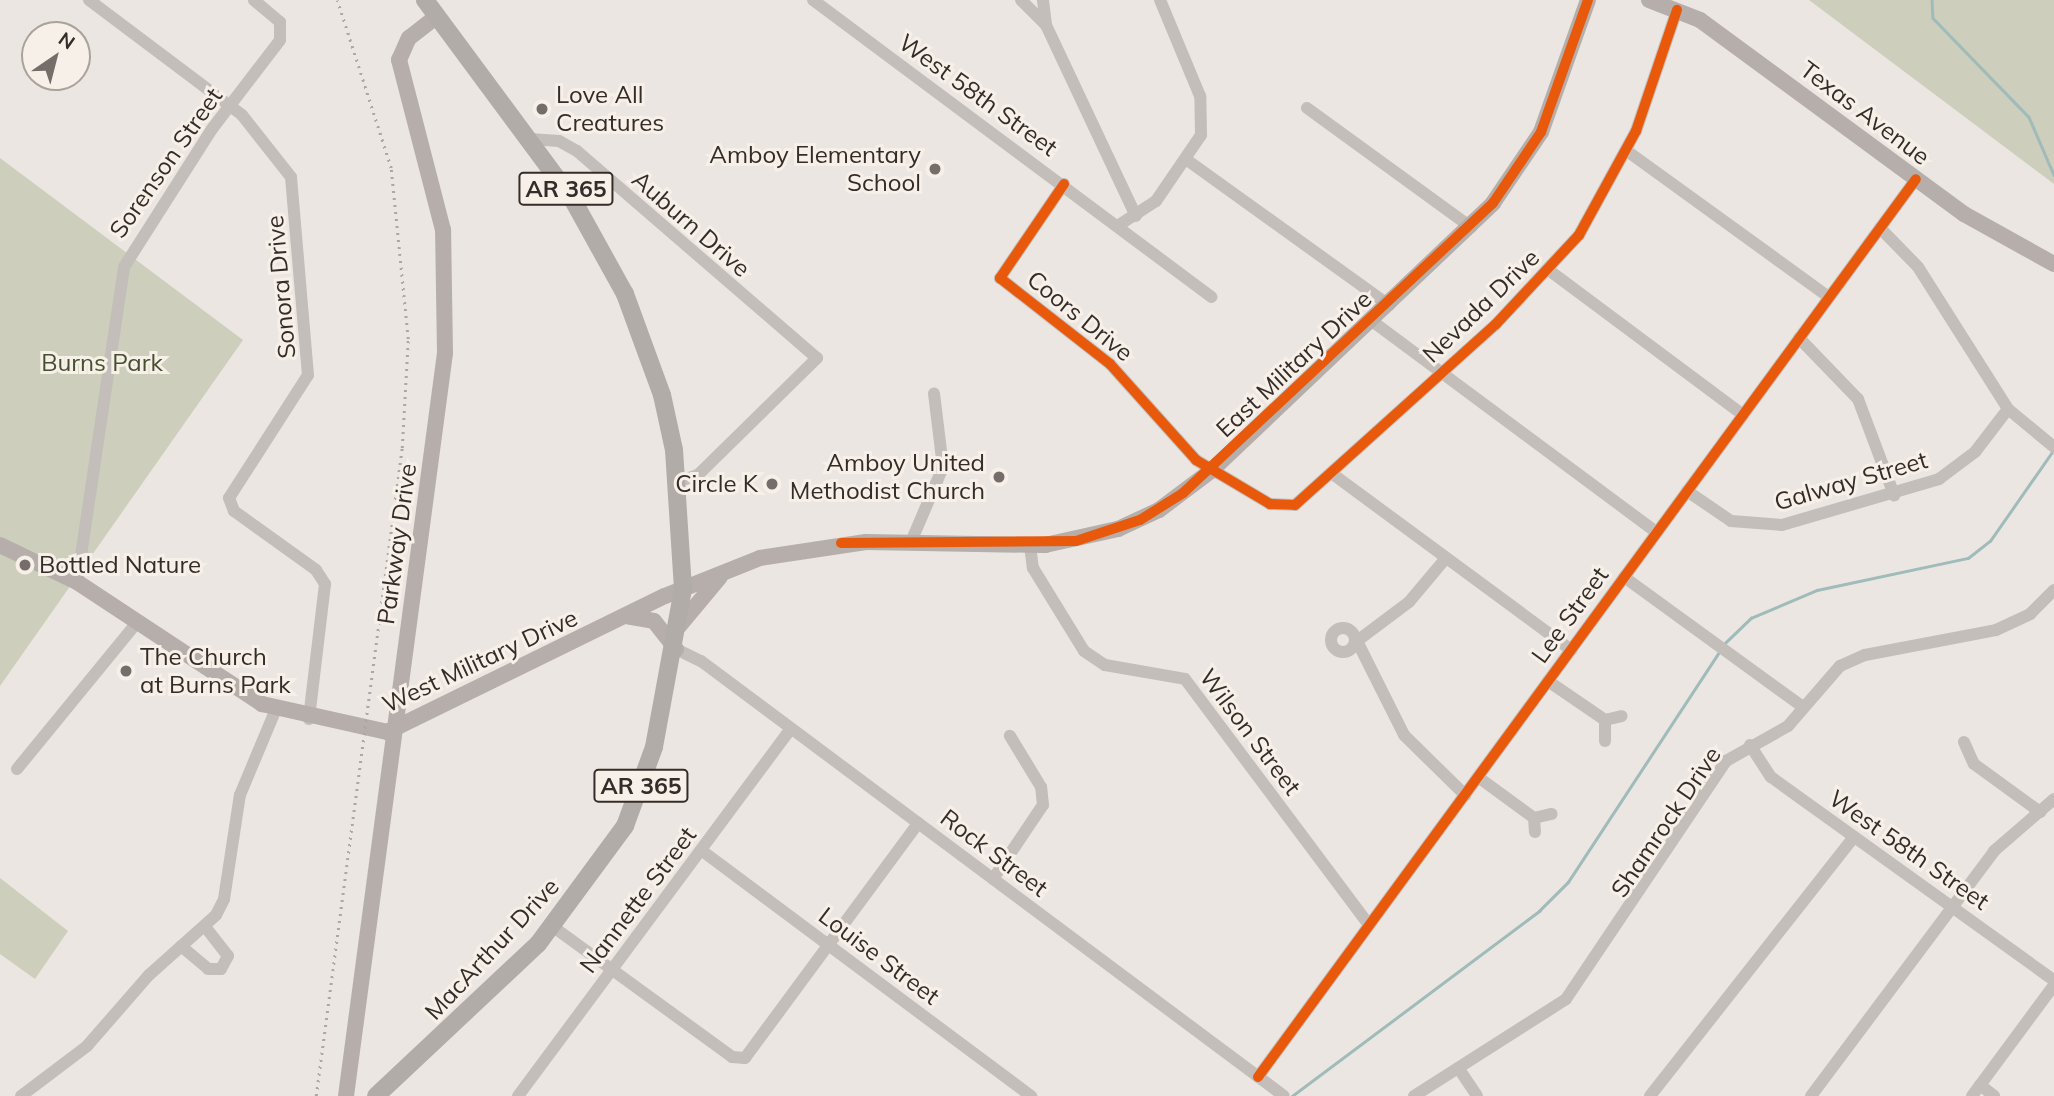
<!DOCTYPE html>
<style>
body{margin:0}
#map{position:relative;width:2054px;height:1096px;overflow:hidden;background:#ebe6e1;font-family:Mulish,sans-serif}
div>[style]{position:absolute}
.green>*{inset:0;background:#cdcfbc}
.stream>*{height:2.5px;margin:-1.25px;padding:0 1.25px;transform-origin:1.25px;border-radius:1.25px;background:#9fbbba}
.street>*{height:12px;margin:-6px;padding:0 6px;transform-origin:6px;border-radius:6px;background:#c4beba}
.street>.ring{margin:-6px;padding:0;box-sizing:content-box;background:none;border:12px solid #c4beba;border-radius:50%}
.secondary>*{height:16px;margin:-8px;padding:0 8px;transform-origin:8px;border-radius:8px;background:#b5aeaa}
.primary>*{height:18px;margin:-9px;padding:0 9px;transform-origin:9px;border-radius:9px;background:#b2aca9}
.rail>*{height:2.5px;margin-top:-1.25px;transform-origin:0;background:repeating-linear-gradient(90deg,#aca7a4 0 2px,transparent 0 7px)}
.cycleway>*{height:10px;margin:-5px;padding:0 5px;transform-origin:5px;border-radius:5px;background:#e8590c}
.dots>*{width:19px;height:19px;translate:-50% -50%;box-sizing:border-box;border:4px solid #f7f0e8;border-radius:50%}
span{translate:-50% -50%;white-space:nowrap;text-align:center;line-height:1.15;-webkit-text-stroke:6px #f7f0e8;paint-order:stroke}
.shield-label span{padding:2px 5px;background:#f7f0e8;border:2px solid;border-radius:5px;-webkit-text-stroke-width:0}
.shield-label{font-size:23px;color:#342c29;font-weight:700}
.poi-label{font-size:24px;color:#342c29}
.left{translate:0 -50%;text-align:left}
.right{translate:-100% -50%;text-align:right}
.street-label{font-size:24px;color:#342c29}
.park-label{font-size:24px;color:#45502f}
.north{position:absolute;left:21px;top:21px;width:70px;height:70px;box-sizing:border-box;background:#f7f0e8;border:2px solid #a9a29c;border-radius:50%;rotate:35deg;font-size:19px;font-weight:700;line-height:28px;text-align:center;color:#342c29}
.north::after{content:'';display:block;margin:auto;width:24px;height:32px;background:#746d69;clip-path:polygon(50% 0,100% 100%,50% 72%,0 100%)}
</style>
<div id="map">
<div class="green">
<div style="clip-path:polygon(1809px 0,2054px 0,2054px 184px)"></div>
<div style="clip-path:polygon(0 158px,243px 340px,0 686px)"></div>
<div style="clip-path:polygon(0 878px,68px 931px,35px 979px,0 954px)"></div>
</div>
<div class="stream">
<div style="left:1932px;top:0;width:18px;rotate:87deg"></div>
<div style="left:1933px;top:18px;width:138px;rotate:45.9deg"></div>
<div style="left:2029px;top:117px;width:63px;rotate:66.7deg"></div>
<div style="left:1725px;top:643px;width:36px;rotate:-44deg"></div>
<div style="left:1751px;top:618px;width:72px;rotate:-23deg"></div>
<div style="left:1817px;top:590px;width:154px;rotate:-12deg"></div>
<div style="left:1968px;top:558px;width:28px;rotate:-38deg"></div>
<div style="left:1990px;top:541px;width:108px;rotate:-55.1deg"></div>
<div style="left:1292px;top:1096px;width:309px;rotate:-36.8deg"></div>
<div style="left:1539px;top:911px;width:41px;rotate:-45deg"></div>
<div style="left:1568px;top:882px;width:275px;rotate:-56.7deg"></div>
</div>
<div class="street">
<div style="left:89px;top:0;width:191px;rotate:36.9deg"></div>
<div style="left:242px;top:115px;width:79px;rotate:51.7deg"></div>
<div style="left:291px;top:177px;width:199px;rotate:85.1deg"></div>
<div style="left:308px;top:375px;width:146px;rotate:122.7deg"></div>
<div style="left:229px;top:498px;width:14px;rotate:69deg"></div>
<div style="left:234px;top:511px;width:101px;rotate:35.7deg"></div>
<div style="left:316px;top:570px;width:17px;rotate:57deg"></div>
<div style="left:325px;top:584px;width:136px;rotate:96.8deg"></div>
<div style="left:813px;top:0;width:497px;rotate:36.7deg"></div>
<div style="left:1021px;top:0;width:35px;rotate:45deg"></div>
<div style="left:1046px;top:25px;width:25px;rotate:-97deg"></div>
<div style="left:1046px;top:25px;width:211px;rotate:64.8deg"></div>
<div style="left:1307px;top:108px;width:203px;rotate:36deg"></div>
<div style="left:530px;top:139px;width:29px;rotate:4deg"></div>
<div style="left:559px;top:141px;width:21px;rotate:29deg"></div>
<div style="left:577px;top:151px;width:317px;rotate:40.8deg"></div>
<div style="left:817px;top:358px;width:167px;rotate:135.5deg"></div>
<div style="left:698px;top:475px;width:20px;rotate:162deg"></div>
<div style="left:1627px;top:151px;width:249px;rotate:35.9deg"></div>
<div style="left:1187px;top:160px;width:249px;rotate:35.7deg"></div>
<div style="left:1064px;top:184px;width:114px;rotate:124.2deg"></div>
<div style="left:1000px;top:278px;width:140px;rotate:38deg"></div>
<div style="left:1110px;top:364px;width:129px;rotate:48.1deg"></div>
<div style="left:1196px;top:460px;width:86px;rotate:30.7deg"></div>
<div style="left:1270px;top:504px;width:25px;rotate:2deg"></div>
<div style="left:1295px;top:505px;width:270px;rotate:-42deg"></div>
<div style="left:1496px;top:324px;width:122px;rotate:-47deg"></div>
<div style="left:1579px;top:235px;width:119px;rotate:-61.3deg"></div>
<div style="left:1636px;top:131px;width:128px;rotate:-71.3deg"></div>
<div style="left:1119px;top:225px;width:44px;rotate:-33deg"></div>
<div style="left:1156px;top:201px;width:80px;rotate:-55.7deg"></div>
<div style="left:1201px;top:135px;width:39px;rotate:-91deg"></div>
<div style="left:1200px;top:96px;width:104px;rotate:-112.6deg"></div>
<div style="left:1880px;top:228px;width:54px;rotate:45.7deg"></div>
<div style="left:1918px;top:267px;width:168px;rotate:57.6deg"></div>
<div style="left:2008px;top:409px;width:60px;rotate:39.6deg"></div>
<div style="left:1550px;top:271px;width:241px;rotate:36.7deg"></div>
<div style="left:1372px;top:321px;width:355px;rotate:36.6deg"></div>
<div style="left:1799px;top:338px;width:85px;rotate:46deg"></div>
<div style="left:1858px;top:399px;width:103px;rotate:69.4deg"></div>
<div style="left:1334px;top:475px;width:295px;rotate:36.4deg"></div>
<div style="left:1687px;top:491px;width:53px;rotate:34.3deg"></div>
<div style="left:1731px;top:521px;width:51px;rotate:4.5deg"></div>
<div style="left:1782px;top:525px;width:164px;rotate:-16.3deg"></div>
<div style="left:1939px;top:479px;width:45px;rotate:-36.9deg"></div>
<div style="left:1975px;top:452px;width:54px;rotate:-52.5deg"></div>
<div style="left:911px;top:542px;width:82px;rotate:-66.9deg"></div>
<div style="left:943px;top:467px;width:74px;rotate:-97deg"></div>
<div style="left:1030px;top:545px;width:23px;rotate:83deg"></div>
<div style="left:1033px;top:568px;width:97px;rotate:58.4deg"></div>
<div style="left:1084px;top:651px;width:25px;rotate:34deg"></div>
<div style="left:1105px;top:665px;width:81px;rotate:9.9deg"></div>
<div style="left:1185px;top:679px;width:307px;rotate:53.2deg"></div>
<div style="left:1446px;top:558px;width:57px;rotate:130.1deg"></div>
<div style="left:1409px;top:602px;width:65px;rotate:143.1deg"></div>
<div style="left:1357px;top:641px;width:105px;rotate:63.4deg"></div>
<div style="left:1404px;top:735px;width:86px;rotate:44.5deg"></div>
<div style="left:1624px;top:577px;width:221px;rotate:36deg"></div>
<div style="left:77px;top:582px;width:318px;rotate:-81.5deg"></div>
<div style="left:124px;top:267px;width:164px;rotate:-57.5deg"></div>
<div style="left:212px;top:129px;width:112px;rotate:-52.6deg"></div>
<div style="left:280px;top:40px;width:18px;rotate:-90deg"></div>
<div style="left:280px;top:22px;width:34px;rotate:-140deg"></div>
<div class="ring" style="left:1331px;top:628px;width:12px;height:12px"></div>
<div style="left:676px;top:649px;width:28px;rotate:26deg"></div>
<div style="left:701px;top:661px;width:727px;rotate:36.73deg"></div>
<div style="left:1548px;top:681px;width:69px;rotate:34.4deg"></div>
<div style="left:1605px;top:720px;width:17px;rotate:-13deg"></div>
<div style="left:1605px;top:720px;width:21px;rotate:90deg"></div>
<div style="left:1964px;top:742px;width:24px;rotate:66deg"></div>
<div style="left:1974px;top:764px;width:82px;rotate:36deg"></div>
<div style="left:1750px;top:745px;width:38px;rotate:57deg"></div>
<div style="left:1771px;top:777px;width:348px;rotate:35.7deg"></div>
<div style="left:17px;top:769px;width:191px;rotate:-50.7deg"></div>
<div style="left:1478px;top:777px;width:69px;rotate:36.2deg"></div>
<div style="left:1534px;top:818px;width:18px;rotate:-13deg"></div>
<div style="left:1534px;top:818px;width:14px;rotate:86deg"></div>
<div style="left:701px;top:850px;width:412px;rotate:36.7deg"></div>
<div style="left:993px;top:879px;width:89px;rotate:-56deg"></div>
<div style="left:1043px;top:805px;width:18px;rotate:-96deg"></div>
<div style="left:1041px;top:787px;width:60px;rotate:-121.3deg"></div>
<div style="left:552px;top:926px;width:223px;rotate:36deg"></div>
<div style="left:732px;top:1057px;width:13px;rotate:4deg"></div>
<div style="left:745px;top:1058px;width:292px;rotate:-53.6deg"></div>
<div style="left:181px;top:946px;width:35px;rotate:40deg"></div>
<div style="left:208px;top:969px;width:13px"></div>
<div style="left:221px;top:969px;width:15px;rotate:-62deg"></div>
<div style="left:228px;top:956px;width:36px;rotate:-128deg"></div>
<div style="left:1459px;top:1069px;width:32px;rotate:56deg"></div>
<div style="left:1258px;top:1077px;width:1113px;rotate:-53.77deg"></div>
<div style="left:1980px;top:1085px;width:18px;rotate:38deg"></div>
<div style="left:21px;top:1096px;width:83px;rotate:-37.1deg"></div>
<div style="left:87px;top:1046px;width:94px;rotate:-48.9deg"></div>
<div style="left:149px;top:975px;width:90px;rotate:-41.8deg"></div>
<div style="left:216px;top:915px;width:18px;rotate:-63deg"></div>
<div style="left:224px;top:899px;width:105px;rotate:-81.3deg"></div>
<div style="left:240px;top:795px;width:93px;rotate:-67.3deg"></div>
<div style="left:518px;top:1096px;width:457px;rotate:-53.4deg"></div>
<div style="left:1414px;top:1096px;width:180px;rotate:-32.5deg"></div>
<div style="left:1566px;top:999px;width:287px;rotate:-56.1deg"></div>
<div style="left:1726px;top:761px;width:71px;rotate:-29.4deg"></div>
<div style="left:1788px;top:726px;width:79px;rotate:-49.1deg"></div>
<div style="left:1840px;top:666px;width:27px;rotate:-24deg"></div>
<div style="left:1865px;top:655px;width:133px;rotate:-10.8deg"></div>
<div style="left:1996px;top:630px;width:38px;rotate:-25deg"></div>
<div style="left:2030px;top:614px;width:34px;rotate:-45deg"></div>
<div style="left:1650px;top:1096px;width:330px;rotate:-51.8deg"></div>
<div style="left:1811px;top:1096px;width:306px;rotate:-53.2deg"></div>
<div style="left:1994px;top:851px;width:79px;rotate:-40.9deg"></div>
<div style="left:1972px;top:1096px;width:138px;rotate:-53.5deg"></div>
</div>
<div class="secondary">
<div style="left:1649px;top:0;width:55px;rotate:21.4deg"></div>
<div style="left:1700px;top:20px;width:328px;rotate:36.3deg"></div>
<div style="left:1964px;top:214px;width:103px;rotate:29.1deg"></div>
<div style="left:0;top:545px;width:85px;rotate:25.7deg"></div>
<div style="left:77px;top:582px;width:222px;rotate:33.4deg"></div>
<div style="left:262px;top:704px;width:128px;rotate:12.6deg"></div>
<div style="left:387px;top:732px;width:309px;rotate:-26.1deg"></div>
<div style="left:665px;top:596px;width:102px;rotate:-21.8deg"></div>
<div style="left:760px;top:558px;width:107px;rotate:-8.6deg"></div>
<div style="left:866px;top:542px;width:179px;rotate:1deg"></div>
<div style="left:1045px;top:545px;width:75px;rotate:-12.4deg"></div>
<div style="left:1118px;top:529px;width:45px;rotate:-24.9deg"></div>
<div style="left:1159px;top:510px;width:65px;rotate:-36.9deg"></div>
<div style="left:1211px;top:471px;width:389px;rotate:-43.5deg"></div>
<div style="left:1493px;top:203px;width:86px;rotate:-55.9deg"></div>
<div style="left:1541px;top:132px;width:140px;rotate:-70.4deg"></div>
<div style="left:626px;top:616px;width:28px;rotate:10deg"></div>
<div style="left:654px;top:621px;width:36px;rotate:52deg"></div>
<div style="left:679px;top:626px;width:64px;rotate:-50.1deg"></div>
<div style="left:346px;top:1096px;width:750px;rotate:-82.41deg"></div>
<div style="left:445px;top:353px;width:123px;rotate:-90.9deg"></div>
<div style="left:443px;top:230px;width:176px;rotate:-104.5deg"></div>
<div style="left:399px;top:60px;width:24px;rotate:-66deg"></div>
<div style="left:409px;top:38px;width:36px;rotate:-38deg"></div>
</div>
<div class="primary">
<div style="left:376px;top:1096px;width:222px;rotate:-43.2deg"></div>
<div style="left:538px;top:944px;width:147px;rotate:-53.6deg"></div>
<div style="left:625px;top:826px;width:84px;rotate:-69.8deg"></div>
<div style="left:654px;top:747px;width:161px;rotate:-79.6deg"></div>
<div style="left:683px;top:589px;width:139px;rotate:-93.7deg"></div>
<div style="left:674px;top:450px;width:56px;rotate:-102.3deg"></div>
<div style="left:662px;top:395px;width:108px;rotate:-110.1deg"></div>
<div style="left:625px;top:294px;width:107px;rotate:-119deg"></div>
<div style="left:573px;top:200px;width:249px;rotate:-126.5deg"></div>
</div>
<div class="rail">
<div style="left:316px;top:1096px;width:654px;rotate:-82.44deg"></div>
<div style="left:402px;top:448px;width:109px;rotate:-86.8deg"></div>
<div style="left:408px;top:339px;width:172px;rotate:-95.7deg"></div>
<div style="left:391px;top:168px;width:176px;rotate:-107.8deg"></div>
</div>
<div class="cycleway">
<div style="left:1064px;top:184px;width:114px;rotate:124.2deg"></div>
<div style="left:1000px;top:278px;width:140px;rotate:38deg"></div>
<div style="left:1110px;top:364px;width:129px;rotate:48.1deg"></div>
<div style="left:1196px;top:460px;width:86px;rotate:30.7deg"></div>
<div style="left:1270px;top:504px;width:25px;rotate:2deg"></div>
<div style="left:1295px;top:505px;width:270px;rotate:-42deg"></div>
<div style="left:1496px;top:324px;width:122px;rotate:-47deg"></div>
<div style="left:1579px;top:235px;width:119px;rotate:-61.3deg"></div>
<div style="left:1636px;top:131px;width:128px;rotate:-71.3deg"></div>
<div style="left:841px;top:543px;width:235px;rotate:-0.5deg"></div>
<div style="left:1076px;top:541px;width:67px;rotate:-18.2deg"></div>
<div style="left:1140px;top:520px;width:51px;rotate:-32.1deg"></div>
<div style="left:1183px;top:493px;width:424px;rotate:-43.1deg"></div>
<div style="left:1493px;top:203px;width:86px;rotate:-55.9deg"></div>
<div style="left:1541px;top:132px;width:140px;rotate:-70.4deg"></div>
<div style="left:1258px;top:1077px;width:1113px;rotate:-53.77deg"></div>
</div>
<div class="dots">
<div style="left:542px;top:109px;background:#746d69"></div>
<div style="left:935px;top:169px;background:#746d69"></div>
<div style="left:999px;top:477px;background:#746d69"></div>
<div style="left:772px;top:484px;background:#746d69"></div>
<div style="left:25px;top:565px;background:#746d69"></div>
<div style="left:126px;top:671px;background:#746d69"></div>
</div>
<div class="shield-label">
<span style="left:566px;top:189px">AR 365</span>
<span style="left:641px;top:786px">AR 365</span>
</div>
<div class="poi-label">
<span class="left" style="left:556px;top:109px">Love All<br>Creatures</span>
<span class="right" style="left:921px;top:169px">Amboy Elementary<br>School</span>
<span class="right" style="left:985px;top:477px">Amboy United<br>Methodist Church</span>
<span class="right" style="left:758px;top:484px">Circle K</span>
<span class="left" style="left:39px;top:565px">Bottled Nature</span>
<span class="left" style="left:140px;top:671px">The Church<br>at Burns Park</span>
</div>
<div class="street-label">
<span style="left:978px;top:95px;rotate:36deg">West 58th Street</span>
<span style="left:1865px;top:113px;rotate:37deg">Texas Avenue</span>
<span style="left:166px;top:163px;rotate:-55deg">Sorenson Street</span>
<span style="left:691px;top:224px;rotate:41deg">Auburn Drive</span>
<span style="left:281px;top:287px;rotate:-95deg">Sonora Drive</span>
<span style="left:1481px;top:306px;rotate:-44deg">Nevada Drive</span>
<span style="left:1080px;top:316px;rotate:39deg">Coors Drive</span>
<span style="left:1294px;top:364px;rotate:-43deg">East Military Drive</span>
<span style="left:1851px;top:481px;rotate:-16deg">Galway Street</span>
<span style="left:397px;top:544px;rotate:-82deg">Parkway Drive</span>
<span style="left:1570px;top:615px;rotate:-54deg">Lee Street</span>
<span style="left:480px;top:661px;rotate:-25deg">West Military Drive</span>
<span style="left:1250px;top:732px;rotate:53deg">Wilson Street</span>
<span style="left:1666px;top:822px;rotate:-56deg">Shamrock Drive</span>
<span style="left:1909px;top:850px;rotate:35deg">West 58th Street</span>
<span style="left:994px;top:853px;rotate:37deg">Rock Street</span>
<span style="left:638px;top:900px;rotate:-53deg">Nannette Street</span>
<span style="left:492px;top:949px;rotate:-47deg">MacArthur Drive</span>
<span style="left:879px;top:956px;rotate:37deg">Louise Street</span>
</div>
<div class="park-label">
<span style="left:102px;top:363px">Burns Park</span>
</div>
<div class="north">N</div>
</div>
